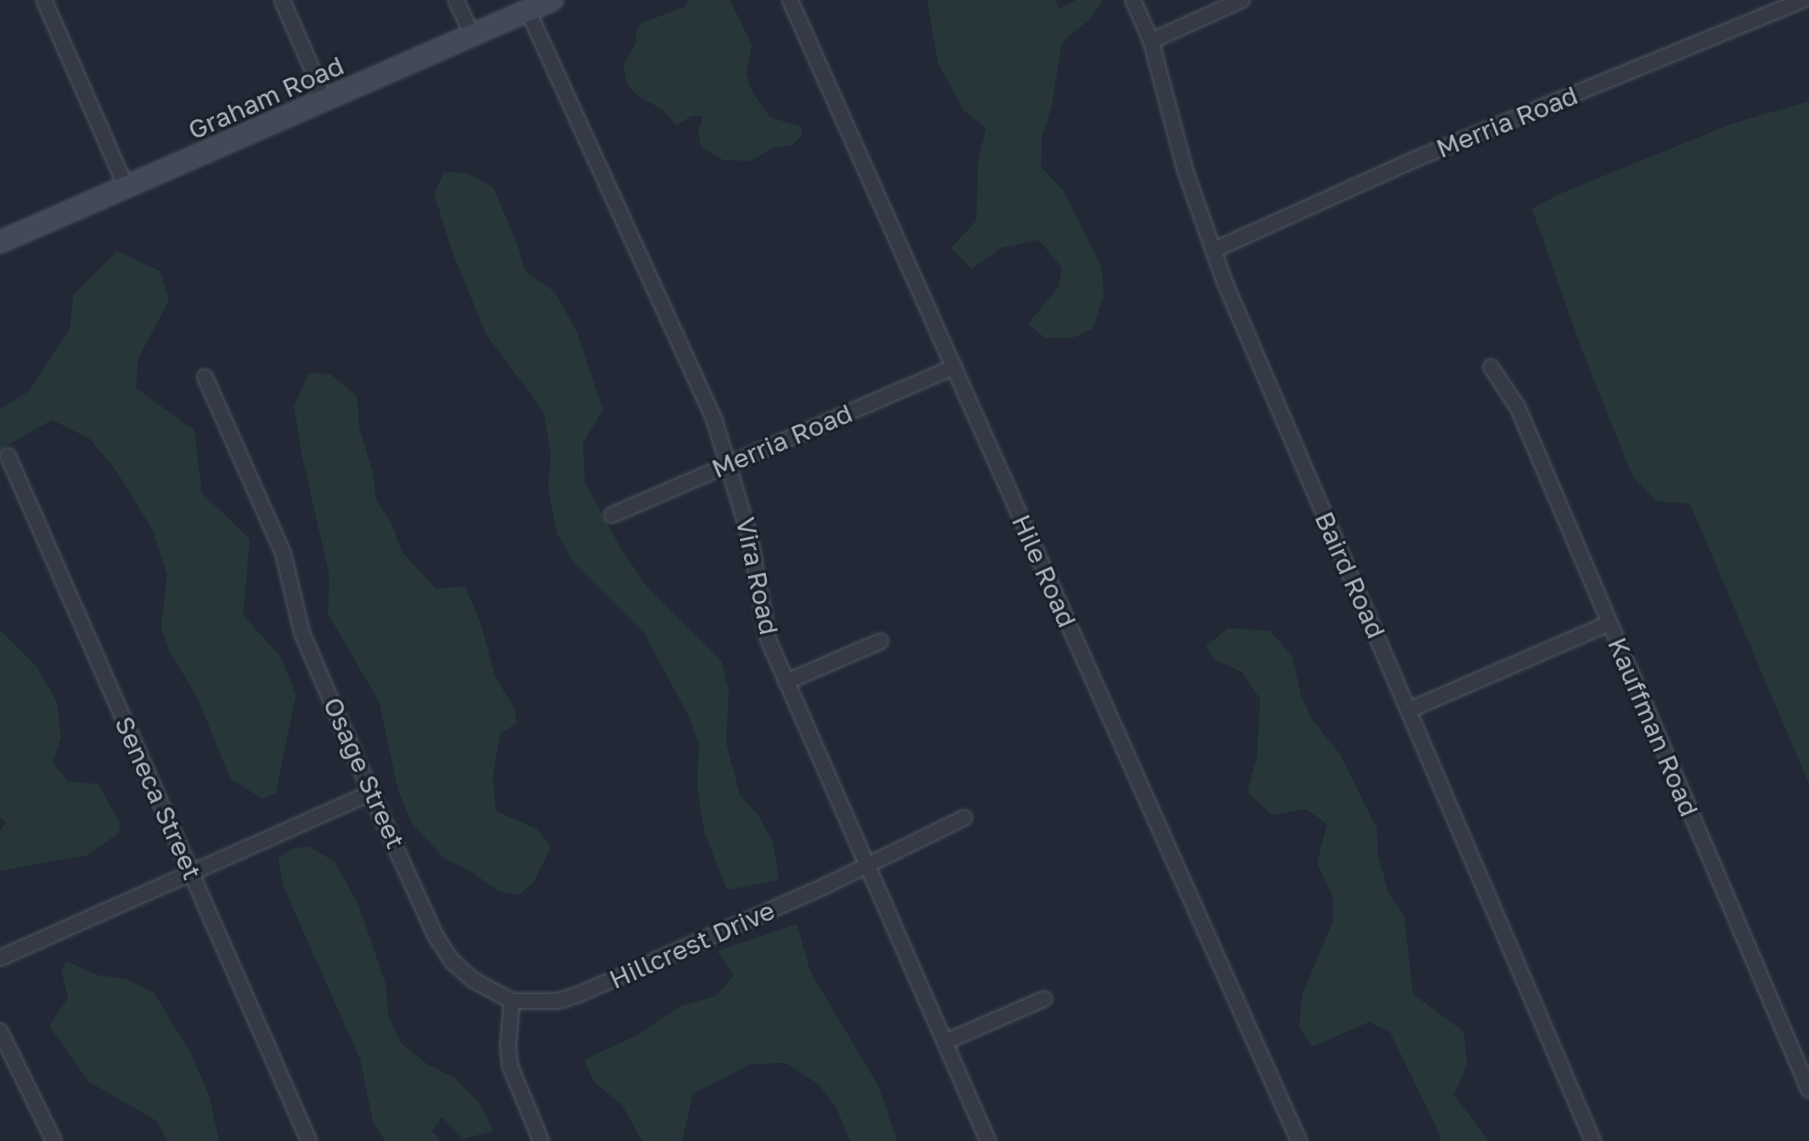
<!DOCTYPE html>
<style>
body{margin:0}
#map{position:relative;width:1809px;height:1141px;overflow:hidden;background:#222835;font-family:"Golos Text",sans-serif}
div>[style]{position:absolute}
.green>*{inset:0;background:#263639}
.roads{filter:drop-shadow(0 0 2px #4f5561) drop-shadow(0 0 2px #4f5561)}
.street>*{height:14px;margin:-7px;padding:0 7px;transform-origin:7px;border-radius:7px;background:#353a46}
.secondary>*{height:20px;margin:-10px;padding:0 10px;transform-origin:10px;border-radius:10px;background:#434959}
span{translate:-50% -50%;white-space:nowrap;text-align:center;line-height:1.15;-webkit-text-stroke:6px #1a202a;paint-order:stroke}
.street-label{font-size:26px;color:#afb5c3}
</style>
<div id="map">
<div class="green">
<div style="clip-path:polygon(687px 0,730px 0,752px 45px,746px 72px,752px 92px,770px 117px,802px 127px,802px 136px,792px 145px,773px 148px,750px 161px,723px 160px,701px 147px,698px 131px,703px 116px,692px 116px,676px 125px,663px 110px,638px 96px,627px 84px,623px 66px,636px 43px,636px 31px,643px 22px,685px 7px)"></div>
<div style="clip-path:polygon(927px 0,1055px 0,1059px 9px,1076px 0,1103px 0,1089px 20px,1062px 42px,1052px 104px,1042px 137px,1041px 167px,1063px 190px,1101px 265px,1104px 293px,1093px 329px,1072px 338px,1045px 338px,1028px 324px,1058px 287px,1062px 268px,1039px 240px,1001px 248px,972px 269px,951px 248px,976px 221px,978px 162px,986px 128px,964px 111px,938px 63px)"></div>
<div style="clip-path:polygon(1809px 101px,1809px 784px,1690px 504px,1656px 501px,1633px 477px,1583px 353px,1532px 209px,1559px 194px,1731px 124px)"></div>
<div style="clip-path:polygon(444px 172px,467px 173px,493px 187px,518px 246px,525px 271px,555px 292px,577px 332px,603px 410px,583px 443px,585px 482px,621px 549px,648px 588px,721px 660px,729px 691px,726px 743px,740px 795px,758px 815px,773px 842px,779px 880px,727px 890px,704px 831px,697px 786px,699px 744px,688px 715px,644px 633px,575px 564px,557px 534px,548px 488px,551px 453px,543px 411px,486px 334px,453px 254px,434px 194px)"></div>
<div style="clip-path:polygon(117px 251px,160px 271px,169px 300px,138px 359px,136px 388px,194px 430px,202px 493px,250px 539px,243px 615px,281px 657px,296px 695px,276px 793px,262px 799px,230px 778px,198px 699px,169px 650px,161px 627px,167px 575px,153px 531px,117px 472px,90px 439px,52px 420px,4px 447px,0 453px,0 409px,29px 391px,70px 328px,73px 295px)"></div>
<div style="clip-path:polygon(309px 373px,330px 374px,357px 396px,359px 425px,373px 473px,376px 500px,391px 522px,402px 552px,436px 589px,465px 586px,481px 624px,495px 677px,514px 707px,517px 723px,500px 734px,493px 777px,496px 811px,537px 829px,551px 847px,533px 883px,519px 895px,498px 891px,472px 872px,445px 859px,412px 824px,398px 790px,379px 702px,328px 614px,329px 574px,302px 456px,294px 406px)"></div>
<div style="clip-path:polygon(1228px 628px,1270px 631px,1293px 657px,1301px 696px,1313px 721px,1340px 754px,1377px 829px,1378px 855px,1389px 894px,1404px 915px,1413px 994px,1464px 1032px,1467px 1064px,1454px 1095px,1489px 1141px,1439px 1141px,1440px 1135px,1390px 1032px,1369px 1022px,1312px 1047px,1299px 1027px,1302px 995px,1333px 921px,1333px 897px,1317px 863px,1327px 824px,1306px 809px,1272px 815px,1247px 792px,1257px 756px,1260px 699px,1242px 672px,1214px 659px,1206px 646px)"></div>
<div style="clip-path:polygon(0 630px,37px 667px,57px 702px,61px 737px,53px 763px,68px 781px,98px 784px,119px 821px,120px 832px,88px 855px,0 871px,0 831px,6px 823px,0 817px)"></div>
<div style="clip-path:polygon(308px 846px,335px 862px,359px 906px,386px 985px,388px 1016px,401px 1043px,427px 1064px,455px 1078px,481px 1105px,493px 1131px,464px 1139px,442px 1117px,432px 1131px,440px 1141px,385px 1141px,373px 1122px,360px 1059px,283px 886px,278px 859px,291px 849px)"></div>
<div style="clip-path:polygon(797px 924px,810px 971px,879px 1087px,897px 1141px,850px 1141px,837px 1109px,818px 1084px,786px 1063px,751px 1064px,693px 1094px,682px 1141px,642px 1141px,622px 1105px,595px 1083px,584px 1060px,637px 1035px,681px 1006px,716px 996px,734px 975px,717px 951px)"></div>
<div style="clip-path:polygon(67px 961px,97px 975px,127px 979px,154px 993px,190px 1052px,209px 1095px,219px 1141px,167px 1141px,157px 1121px,89px 1082px,49px 1026px,68px 998px,61px 969px)"></div>
</div>
<div class="roads">
<div class="street">
<div style="left:44px;top:0;width:204px;rotate:66.3deg"></div>
<div style="left:282px;top:0;width:87px;rotate:66.4deg"></div>
<div style="left:317px;top:80px;width:9px;rotate:77deg"></div>
<div style="left:319px;top:89px;width:16px;rotate:105deg"></div>
<div style="left:456px;top:0;width:38px;rotate:65deg"></div>
<div style="left:790px;top:0;width:1249px;rotate:65.96deg"></div>
<div style="left:1133px;top:0;width:45px;rotate:66.3deg"></div>
<div style="left:1151px;top:41px;width:133px;rotate:75.2deg"></div>
<div style="left:1185px;top:170px;width:120px;rotate:70.5deg"></div>
<div style="left:1225px;top:283px;width:934px;rotate:66.79deg"></div>
<div style="left:528px;top:11px;width:452px;rotate:65.5deg"></div>
<div style="left:715px;top:422px;width:121px;rotate:73.2deg"></div>
<div style="left:750px;top:538px;width:103px;rotate:79.9deg"></div>
<div style="left:768px;top:639px;width:548px;rotate:66.33deg"></div>
<div style="left:1151px;top:41px;width:100px;rotate:-24.3deg"></div>
<div style="left:1214px;top:250px;width:218px;rotate:-24.3deg"></div>
<div style="left:1413px;top:160px;width:422px;rotate:-22.3deg"></div>
<div style="left:1491px;top:367px;width:49px;rotate:56.6deg"></div>
<div style="left:1518px;top:408px;width:741px;rotate:66.89deg"></div>
<div style="left:205px;top:377px;width:193px;rotate:66.1deg"></div>
<div style="left:283px;top:553px;width:82px;rotate:76.6deg"></div>
<div style="left:302px;top:633px;width:174px;rotate:66.7deg"></div>
<div style="left:371px;top:793px;width:156px;rotate:65.7deg"></div>
<div style="left:435px;top:935px;width:31px;rotate:57deg"></div>
<div style="left:452px;top:961px;width:28px;rotate:42deg"></div>
<div style="left:473px;top:980px;width:44px;rotate:28.3deg"></div>
<div style="left:512px;top:1001px;width:46px"></div>
<div style="left:558px;top:1001px;width:20px;rotate:-18deg"></div>
<div style="left:577px;top:995px;width:271px;rotate:-23.7deg"></div>
<div style="left:825px;top:886px;width:155px;rotate:-26.1deg"></div>
<div style="left:8px;top:456px;width:748px;rotate:66.28deg"></div>
<div style="left:612px;top:515px;width:373px;rotate:-23.4deg"></div>
<div style="left:786px;top:682px;width:103px;rotate:-23.3deg"></div>
<div style="left:1409px;top:710px;width:217px;rotate:-23.4deg"></div>
<div style="left:0;top:958px;width:406px;rotate:-24deg"></div>
<div style="left:512px;top:1001px;width:45px;rotate:95.1deg"></div>
<div style="left:508px;top:1046px;width:20px;rotate:84deg"></div>
<div style="left:510px;top:1066px;width:81px;rotate:67.5deg"></div>
<div style="left:0;top:1031px;width:123px;rotate:63.9deg"></div>
<div style="left:945px;top:1042px;width:108px;rotate:-23.5deg"></div>
</div>
<div class="secondary">
<div style="left:0;top:242px;width:603px;rotate:-23.67deg"></div>
</div>
</div>
<div class="street-label">
<span style="left:266px;top:98px;rotate:-24deg">Graham Road</span>
<span style="left:1507px;top:122px;rotate:-22deg">Merria Road</span>
<span style="left:782px;top:441px;rotate:-23deg">Merria Road</span>
<span style="left:1044px;top:571px;rotate:66deg">Hile Road</span>
<span style="left:1350px;top:575px;rotate:66deg">Baird Road</span>
<span style="left:757px;top:576px;rotate:78deg">Vira Road</span>
<span style="left:1653px;top:727px;rotate:67deg">Kauffman Road</span>
<span style="left:364px;top:773px;rotate:66deg">Osage Street</span>
<span style="left:158px;top:798px;rotate:66deg">Seneca Street</span>
<span style="left:692px;top:945px;rotate:-24deg">Hillcrest Drive</span>
</div>
</div>
